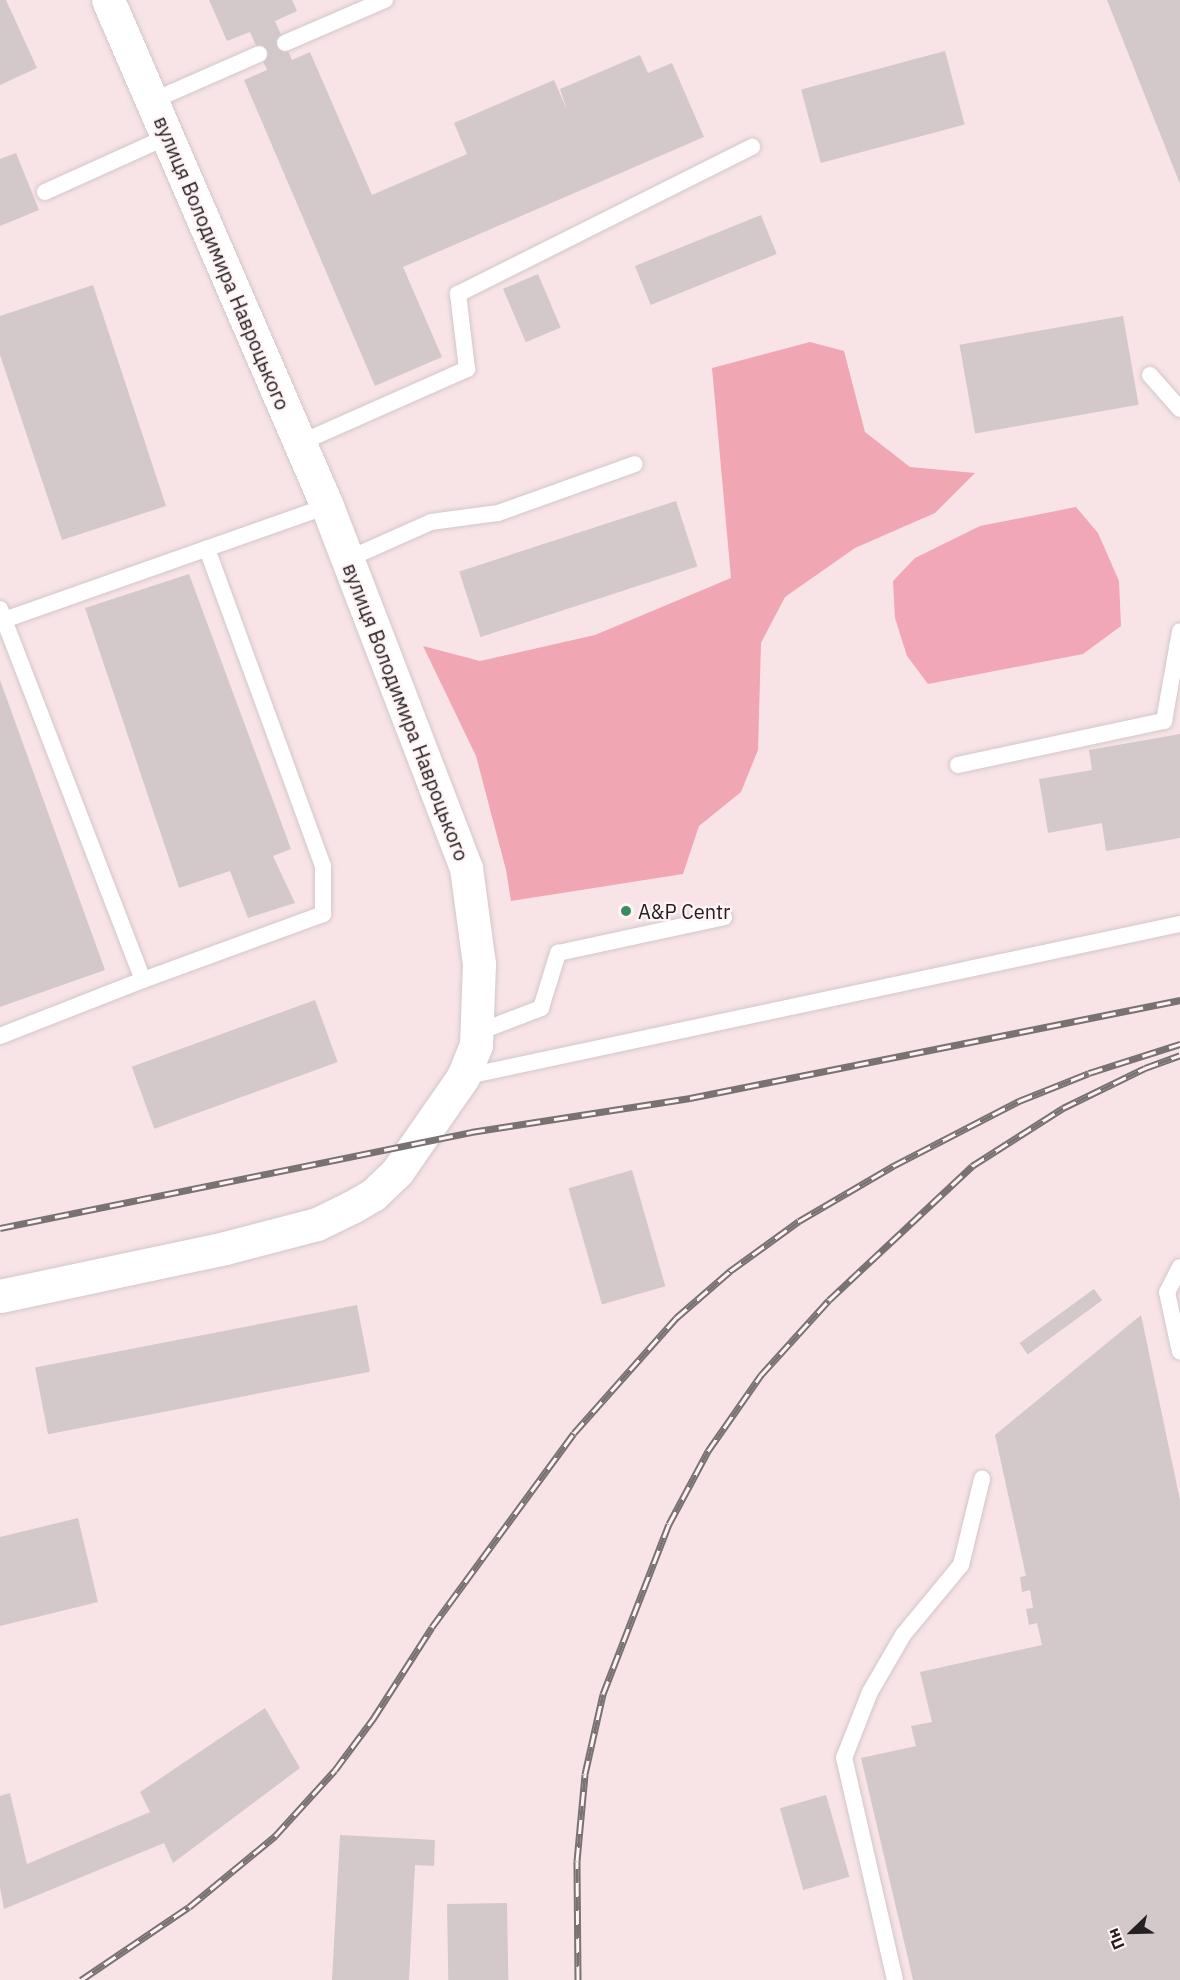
<!DOCTYPE html>
<meta charset="utf-8">
<style>
body{margin:0}
#map{position:relative;width:1180px;height:1980px;overflow:hidden;background:#fff3f5;font-family:"IBM Plex Sans",sans-serif}
div>[style]{position:absolute}
.built>*{inset:0;background:#f8e4e7;transform-origin:0 0}
.forest>*{inset:0;background:#f0a6b3}
.water>*{inset:0;background:#f1a7b5}
.building>*{inset:0;background:#d3c8ca;transform-origin:0 0}
.roads{filter:drop-shadow(0 0 2px #d2c7c9) drop-shadow(0 0 2px #d2c7c9)}
.service>*{height:16px;margin:-8px;padding:0 8px;transform-origin:8px;border-radius:8px;background:#fff}
.tertiary>*{height:33px;margin:-16.5px;padding:0 16.5px;transform-origin:16.5px;border-radius:16.5px;background:#fff}
.rail>*{height:7px;margin-top:-3.5px;transform-origin:0;background:repeating-linear-gradient(90deg,#fff3f5 0 14px,#797273 0 28px);box-sizing:border-box;border-block:2px solid #797273}
.dots>*{width:16px;height:16px;translate:-50% -50%;box-sizing:border-box;border:3px solid #fff3f5;border-radius:50%}
span{translate:-50% -50%;white-space:nowrap;text-align:center;line-height:1.15;-webkit-text-stroke:4.5px #fff3f5;paint-order:stroke}
.street-label{font-size:20px;color:#242021}
.poi-label{font-size:20px;color:#242021}
.left{translate:0 -50%;text-align:left}
.north{position:absolute;left:1102px;top:1902px;width:60px;height:60px;-webkit-text-stroke:4px #fff3f5;paint-order:stroke;rotate:247deg;font-size:16px;font-weight:700;line-height:24px;text-align:center;color:#242021}
.north::after{content:'';display:block;margin:auto;width:21px;height:27px;background:#242021;clip-path:polygon(50% 0,100% 100%,50% 72%,0 100%)}
</style>
<div id="map">
<div class="built">
<div style="left:0;top:0;width:1180px;height:1980px"></div>
</div>
<div class="forest">
<div style="clip-path:polygon(810px 342px,844px 351px,865px 432px,910px 467px,975px 473px,935px 513px,855px 548px,785px 597px,761px 643px,758px 750px,741px 792px,699px 826px,683px 874px,511px 901px,506px 870px,476px 756px,423px 646px,480px 661px,595px 635px,731px 578px,712px 368px)"></div>
</div>
<div class="water">
<div style="clip-path:polygon(1076px 507px,1098px 533px,1119px 581px,1121px 626px,1083px 654px,928px 684px,907px 656px,895px 618px,893px 581px,915px 558px,980px 526px)"></div>
</div>
<div class="building">
<div style="clip-path:polygon(0 0,6px 0,37px 68px,0 85px)"></div>
<div style="clip-path:polygon(209px 0,292px 0,297px 11px,275px 21px,292px 60px,310px 52px,372px 195px,467px 154px,454px 123px,554px 80px,567px 110px,560px 89px,640px 55px,648px 73px,672px 63px,704px 137px,403px 267px,442px 357px,375px 386px,244px 80px,267px 70px,250px 32px,227px 41px)"></div>
<div style="clip-path:polygon(1107px 0,1180px 0,1180px 184px)"></div>
<div style="left:945px;top:51px;width:76px;height:149px;rotate:75deg"></div>
<div style="clip-path:polygon(16px 153px,39px 210px,0 226px,0 159px)"></div>
<div style="left:761px;top:215px;width:42px;height:136px;rotate:68deg"></div>
<div style="left:538px;top:274px;width:58px;height:38px;rotate:67deg"></div>
<div style="clip-path:polygon(93px 285px,166px 506px,62px 540px,0 355px,0 316px)"></div>
<div style="left:1123px;top:316px;width:90px;height:166px;rotate:80deg"></div>
<div style="left:676px;top:501px;width:69px;height:228px;rotate:72deg"></div>
<div style="clip-path:polygon(189px 574px,291px 849px,273px 856px,295px 903px,248px 918px,230px 871px,179px 888px,85px 608px)"></div>
<div style="clip-path:polygon(0 680px,105px 970px,0 1007px)"></div>
<div style="clip-path:polygon(1180px 734px,1180px 838px,1106px 851px,1102px 823px,1048px 833px,1039px 779px,1092px 770px,1089px 750px)"></div>
<div style="left:315px;top:1000px;width:66px;height:195px;rotate:70deg"></div>
<div style="left:632px;top:1170px;width:121px;height:66px;rotate:74deg"></div>
<div style="left:1094px;top:1289px;width:14px;height:92px;rotate:54deg"></div>
<div style="left:357px;top:1305px;width:68px;height:328px;rotate:79deg"></div>
<div style="clip-path:polygon(1141px 1315px,1180px 1500px,1180px 1980px,913px 1980px,861px 1758px,916px 1746px,911px 1726px,932px 1722px,920px 1672px,1042px 1645px,1037px 1623px,1029px 1625px,1026px 1609px,1033px 1608px,1030px 1590px,1022px 1592px,1020px 1577px,1026px 1576px,995px 1435px)"></div>
<div style="clip-path:polygon(78px 1518px,98px 1602px,0 1626px,0 1537px)"></div>
<div style="clip-path:polygon(265px 1708px,300px 1768px,173px 1863px,164px 1843px,4px 1909px,0 1887px,0 1796px,10px 1793px,27px 1864px,150px 1812px,140px 1792px)"></div>
<div style="left:826px;top:1795px;width:85px;height:48px;rotate:74deg"></div>
<div style="clip-path:polygon(340px 1835px,435px 1840px,434px 1866px,415px 1865px,409px 1980px,332px 1980px)"></div>
<div style="left:507px;top:1903px;width:77px;height:60px;rotate:89deg"></div>
</div>
<div class="roads">
<div class="service">
<div style="left:285px;top:43px;width:109px;rotate:-23.3deg"></div>
<div style="left:152px;top:101px;width:117px;rotate:-23.7deg"></div>
<div style="left:45px;top:192px;width:134px;rotate:-24.3deg"></div>
<div style="left:1150px;top:375px;width:45px;rotate:48.6deg"></div>
<div style="left:300px;top:443px;width:183px;rotate:-23.9deg"></div>
<div style="left:467px;top:369px;width:76px;rotate:-96.8deg"></div>
<div style="left:458px;top:294px;width:329px;rotate:-26.6deg"></div>
<div style="left:348px;top:559px;width:91px;rotate:-24deg"></div>
<div style="left:431px;top:522px;width:68px;rotate:-7.7deg"></div>
<div style="left:498px;top:513px;width:145px;rotate:-19.7deg"></div>
<div style="left:0;top:609px;width:12px;rotate:70deg"></div>
<div style="left:4px;top:620px;width:343px;rotate:-19.4deg"></div>
<div style="left:958px;top:765px;width:211px;rotate:-12.1deg"></div>
<div style="left:1164px;top:721px;width:91px;rotate:-79.9deg"></div>
<div style="left:143px;top:980px;width:192px;rotate:-20.1deg"></div>
<div style="left:323px;top:914px;width:48px;rotate:-90deg"></div>
<div style="left:323px;top:866px;width:338px;rotate:-110.1deg"></div>
<div style="left:476px;top:1033px;width:70px;rotate:-21deg"></div>
<div style="left:541px;top:1008px;width:58px;rotate:-72.8deg"></div>
<div style="left:558px;top:953px;width:170px;rotate:-12.2deg"></div>
<div style="left:0;top:1036px;width:154px;rotate:-21.4deg"></div>
<div style="left:143px;top:980px;width:386px;rotate:-111.1deg"></div>
<div style="left:463px;top:1077px;width:733px;rotate:-12.05deg"></div>
<div style="left:1180px;top:1267px;width:28px;rotate:117deg"></div>
<div style="left:1167px;top:1292px;width:61px;rotate:77.8deg"></div>
<div style="left:895px;top:1980px;width:228px;rotate:-102.9deg"></div>
<div style="left:844px;top:1758px;width:71px;rotate:-68.5deg"></div>
<div style="left:870px;top:1692px;width:66px;rotate:-59.9deg"></div>
<div style="left:903px;top:1635px;width:91px;rotate:-50.4deg"></div>
<div style="left:961px;top:1565px;width:89px;rotate:-76.3deg"></div>
</div>
<div class="tertiary">
<div style="left:0;top:1296px;width:230px;rotate:-12deg"></div>
<div style="left:225px;top:1248px;width:95px;rotate:-14.6deg"></div>
<div style="left:317px;top:1224px;width:39px;rotate:-26deg"></div>
<div style="left:352px;top:1207px;width:24px;rotate:-30deg"></div>
<div style="left:373px;top:1195px;width:33px;rotate:-44deg"></div>
<div style="left:397px;top:1172px;width:116px;rotate:-55.2deg"></div>
<div style="left:463px;top:1077px;width:35px;rotate:-68deg"></div>
<div style="left:476px;top:1045px;width:81px;rotate:-87.9deg"></div>
<div style="left:479px;top:964px;width:97px;rotate:-97.7deg"></div>
<div style="left:466px;top:868px;width:388px;rotate:-111deg"></div>
<div style="left:327px;top:506px;width:551px;rotate:-113.4deg"></div>
</div>
</div>
<div class="rail">
<div style="left:0;top:1228px;width:481px;rotate:-11.5deg"></div>
<div style="left:471px;top:1132px;width:222px;rotate:-8.8deg"></div>
<div style="left:690px;top:1098px;width:500px;rotate:-11.3deg"></div>
<div style="left:81px;top:1980px;width:130px;rotate:-34.1deg"></div>
<div style="left:189px;top:1907px;width:112px;rotate:-39.5deg"></div>
<div style="left:275px;top:1836px;width:89px;rotate:-47.7deg"></div>
<div style="left:335px;top:1770px;width:64px;rotate:-53.3deg"></div>
<div style="left:373px;top:1719px;width:109px;rotate:-57.3deg"></div>
<div style="left:432px;top:1627px;width:240px;rotate:-53.8deg"></div>
<div style="left:574px;top:1433px;width:154px;rotate:-48.4deg"></div>
<div style="left:676px;top:1318px;width:72px;rotate:-41deg"></div>
<div style="left:730px;top:1271px;width:85px;rotate:-35.9deg"></div>
<div style="left:799px;top:1221px;width:109px;rotate:-30.3deg"></div>
<div style="left:893px;top:1166px;width:142px;rotate:-27.3deg"></div>
<div style="left:1019px;top:1101px;width:75px;rotate:-21.8deg"></div>
<div style="left:1089px;top:1073px;width:96px;rotate:-17.7deg"></div>
<div style="left:578px;top:1980px;width:119px;rotate:-90.5deg"></div>
<div style="left:577px;top:1861px;width:87px;rotate:-84.7deg"></div>
<div style="left:585px;top:1774px;width:82px;rotate:-77.3deg"></div>
<div style="left:603px;top:1694px;width:182px;rotate:-68.8deg"></div>
<div style="left:669px;top:1524px;width:83px;rotate:-61.9deg"></div>
<div style="left:708px;top:1451px;width:93px;rotate:-55.1deg"></div>
<div style="left:761px;top:1375px;width:101px;rotate:-47.8deg"></div>
<div style="left:829px;top:1300px;width:196px;rotate:-43.1deg"></div>
<div style="left:972px;top:1166px;width:108px;rotate:-32.5deg"></div>
<div style="left:1063px;top:1108px;width:91px;rotate:-26deg"></div>
<div style="left:1145px;top:1068px;width:37px;rotate:-20deg"></div>
</div>
<div class="dots">
<div style="left:626px;top:911px;background:#388d60"></div>
</div>
<div class="street-label">
<span style="left:222px;top:263px;rotate:67deg">вулиця Володимира Навроцького</span>
<span style="left:406px;top:712px;rotate:69deg">вулиця Володимира Навроцького</span>
</div>
<div class="poi-label">
<span class="left" style="left:638px;top:911px">A&amp;P Centr</span>
</div>
<div class="north">Пн</div>
</div>
